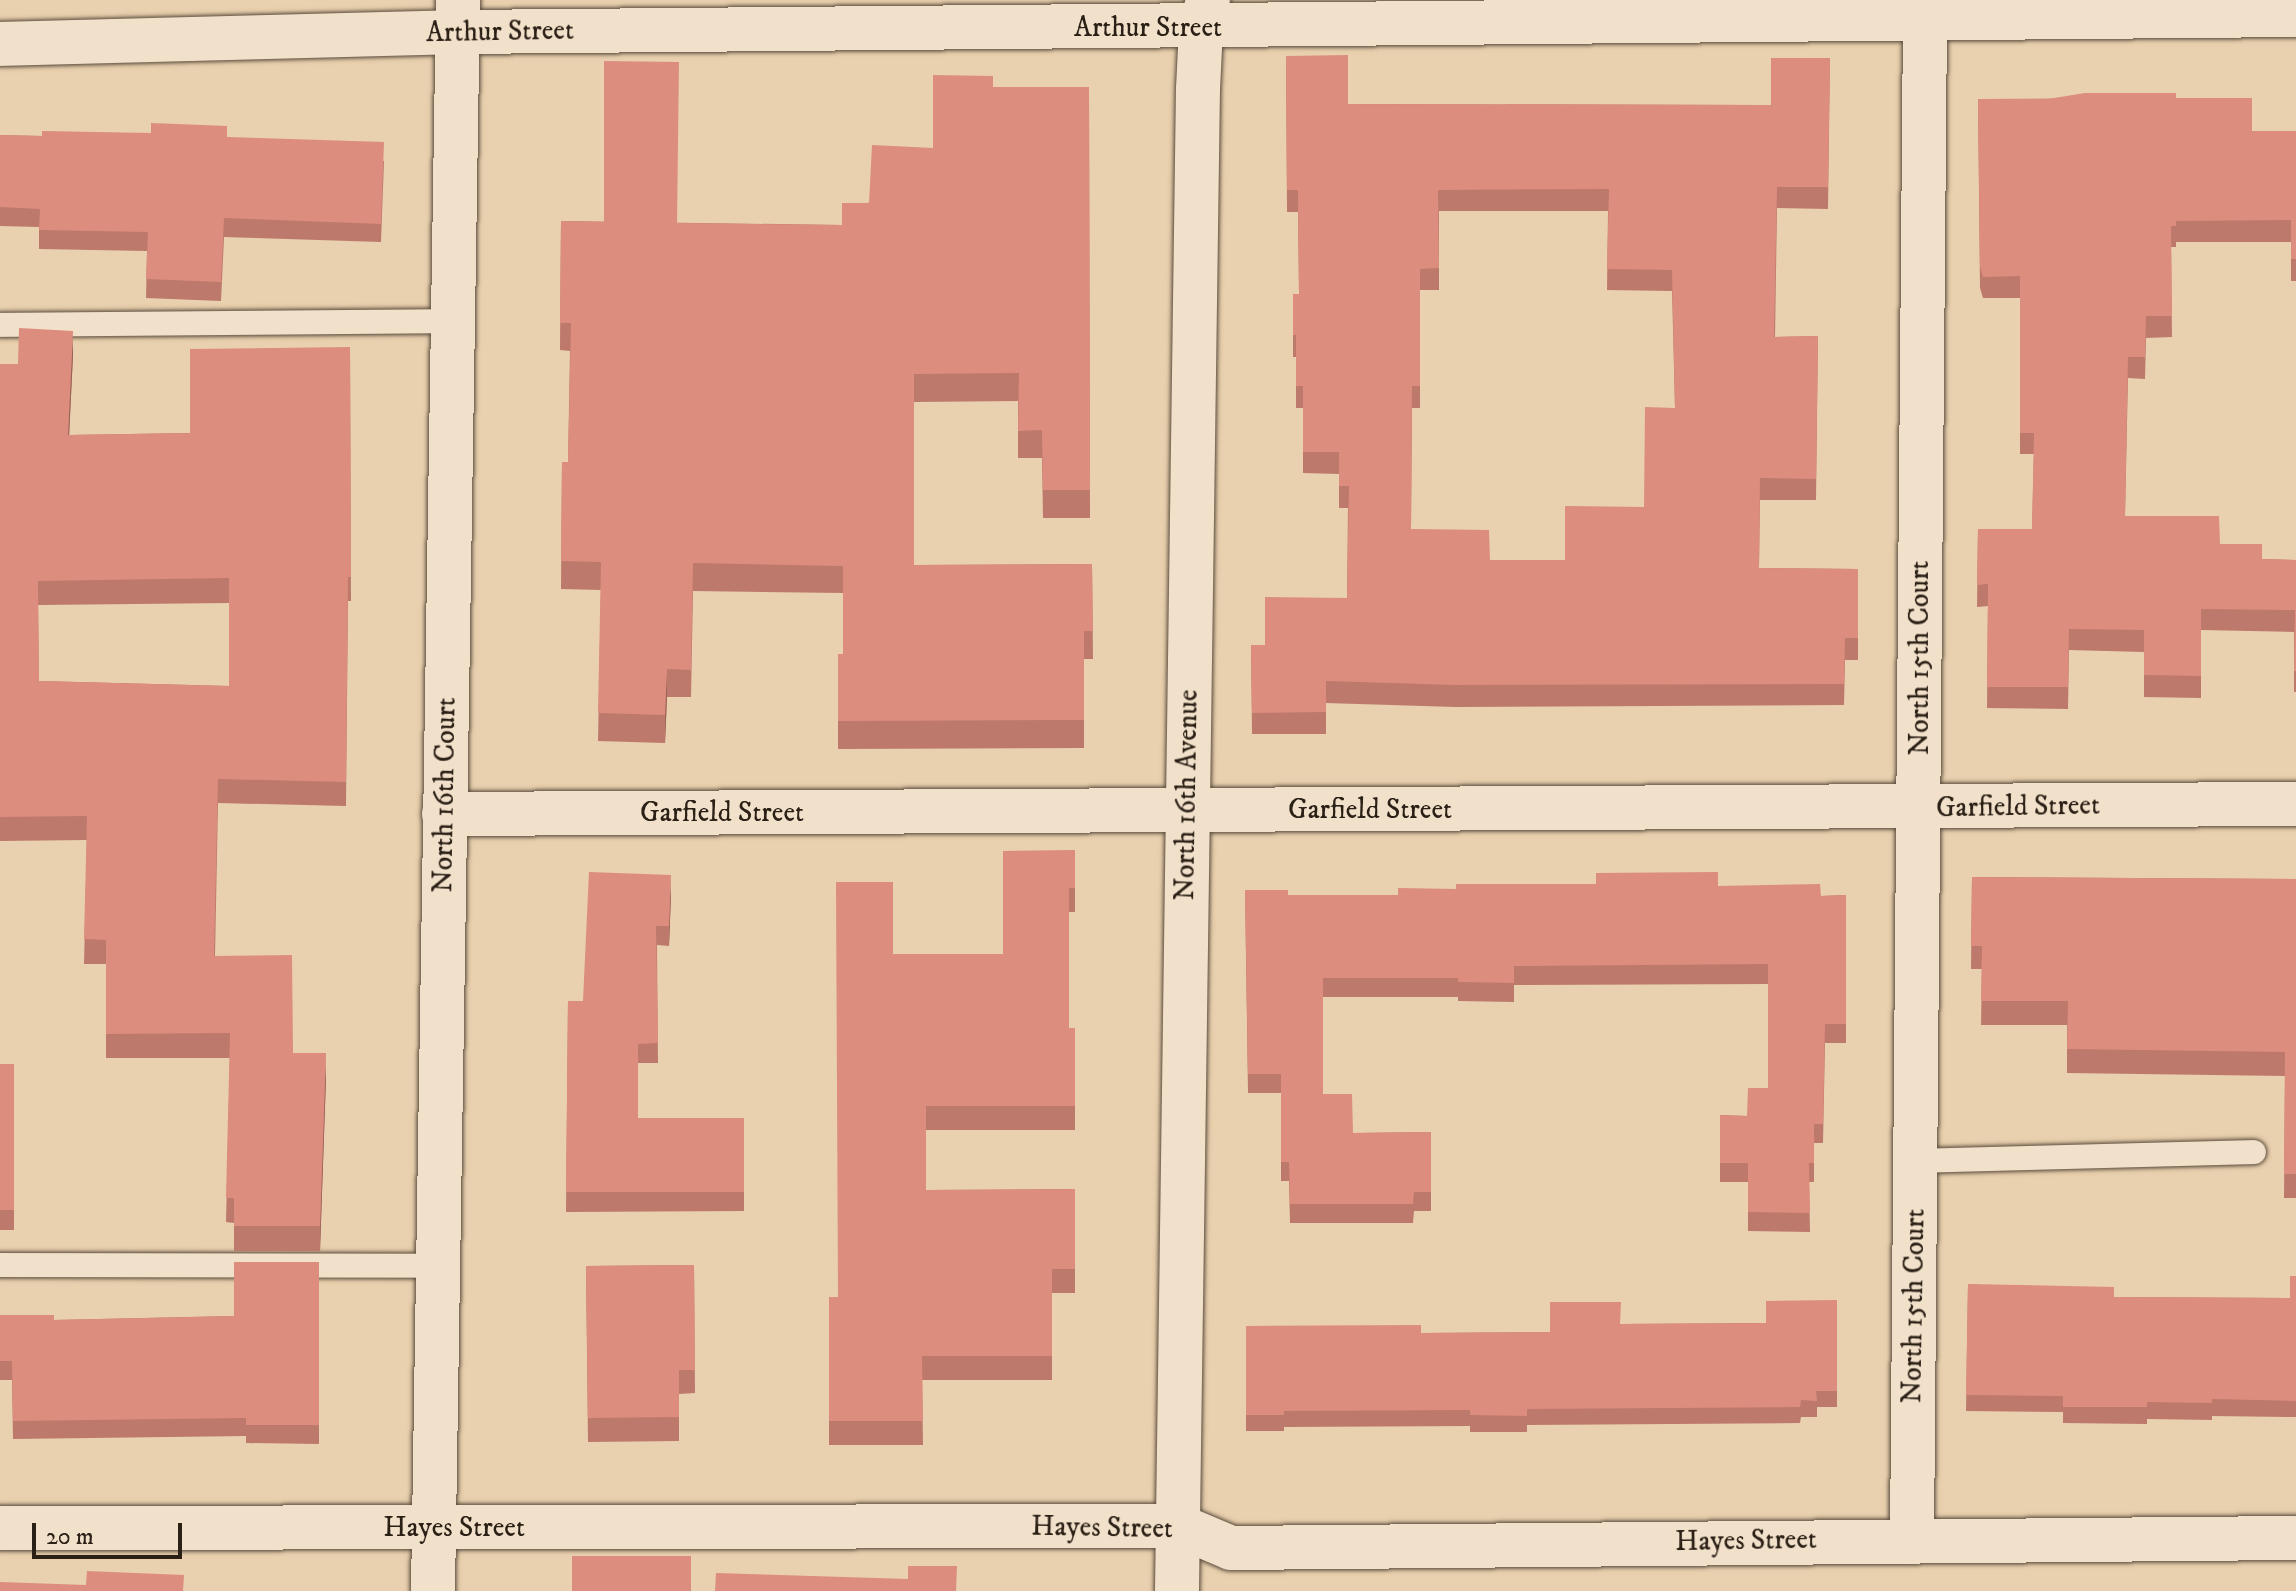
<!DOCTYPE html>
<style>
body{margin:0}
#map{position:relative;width:2296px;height:1591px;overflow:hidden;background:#e9d0ae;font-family:"IM FELL DW Pica",serif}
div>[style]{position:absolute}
.roads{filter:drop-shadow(0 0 2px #5a4c3c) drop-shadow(0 0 2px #5a4c3c)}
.lane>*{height:24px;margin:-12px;padding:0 12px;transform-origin:12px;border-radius:12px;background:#f1e0ca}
.street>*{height:44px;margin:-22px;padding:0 22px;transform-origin:22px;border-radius:22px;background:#f1e0ca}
.wall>*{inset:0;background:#bd796c;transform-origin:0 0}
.shaded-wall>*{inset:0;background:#9a6358}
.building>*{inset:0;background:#dc8d7d;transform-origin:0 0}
span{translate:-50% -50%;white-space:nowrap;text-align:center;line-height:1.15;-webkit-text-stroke:7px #f1e0ca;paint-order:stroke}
.street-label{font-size:28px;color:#2b2016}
.scale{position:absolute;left:32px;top:1523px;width:150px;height:36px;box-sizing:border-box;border:4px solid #2b2016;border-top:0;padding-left:10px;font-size:24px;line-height:28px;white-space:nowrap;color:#2b2016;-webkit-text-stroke:6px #f1e0ca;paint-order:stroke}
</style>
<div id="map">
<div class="roads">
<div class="lane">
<div style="left:0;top:325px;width:456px;rotate:-0.5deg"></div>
<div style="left:1916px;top:1161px;width:338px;rotate:-1.5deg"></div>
<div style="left:0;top:1265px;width:438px;rotate:0.1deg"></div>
</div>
<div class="street">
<div style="left:0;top:44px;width:458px;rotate:-1.5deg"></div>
<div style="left:458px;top:32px;width:1838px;rotate:-0.53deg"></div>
<div style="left:444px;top:814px;width:1852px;rotate:-0.31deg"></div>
<div style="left:0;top:1528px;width:1179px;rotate:-0.1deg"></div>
<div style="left:1179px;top:1526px;width:56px;rotate:22.9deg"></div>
<div style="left:1231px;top:1548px;width:1065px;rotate:-0.54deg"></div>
<div style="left:1912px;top:1539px;width:1522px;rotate:-89.51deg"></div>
<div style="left:433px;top:1591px;width:1591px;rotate:-89.1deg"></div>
<div style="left:1177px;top:1591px;width:1502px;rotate:-89.2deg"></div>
<div style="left:1198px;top:89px;width:61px;rotate:-87.2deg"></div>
<div style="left:1201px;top:28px;width:29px;rotate:-76deg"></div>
</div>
</div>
<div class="wall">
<div style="clip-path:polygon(evenodd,1286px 56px,1348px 104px,1771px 105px,1830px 58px,1828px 209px,1777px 208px,1775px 337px,1818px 336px,1816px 500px,1760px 500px,1759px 568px,1858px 569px,1858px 660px,1845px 660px,1844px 705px,1455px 707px,1326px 703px,1326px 734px,1252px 734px,1251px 645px,1265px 645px,1347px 598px,1348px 508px,1339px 508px,1339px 474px,1303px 473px,1303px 408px,1296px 408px,1296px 357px,1293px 357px,1293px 294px,1299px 294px,1298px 212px,1287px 212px,1286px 56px,1439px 211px,1608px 211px,1607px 290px,1672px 291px,1675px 408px,1644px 507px,1565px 560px,1490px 560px,1411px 529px,1412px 408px,1420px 408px,1420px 290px,1439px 290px,1439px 211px)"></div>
<div style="clip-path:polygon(993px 87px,1089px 87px,1090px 518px,1043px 518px,1042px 458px,1018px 458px,1018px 401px,914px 402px,914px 565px,1092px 564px,1093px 659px,1084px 659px,1084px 748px,838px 749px,838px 654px,843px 654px,843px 593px,693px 591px,691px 697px,667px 697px,665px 743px,598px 741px,601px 590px,561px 589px,562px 462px,568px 462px,570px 351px,560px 350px,561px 221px,842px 225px,933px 148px)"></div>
<div style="clip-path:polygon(2176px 98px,2252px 131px,2296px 131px,2296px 281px,2291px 281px,2291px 242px,2176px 242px,2176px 247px,2171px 247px,2172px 337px,2146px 338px,2145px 379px,2128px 378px,2125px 516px,2220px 544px,2262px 559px,2296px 560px,2296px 692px,2294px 692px,2294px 632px,2201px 630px,2201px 698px,2144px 697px,2144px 652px,2069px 650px,2068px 709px,1987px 708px,1988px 606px,1977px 607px,1978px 529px,2032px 529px,2034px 454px,2020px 454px,2020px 298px,1983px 298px,1980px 288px,1978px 99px)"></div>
<div style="clip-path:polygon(0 135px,42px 136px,227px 137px,384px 161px,381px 242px,224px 237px,221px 301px,146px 298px,147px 251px,39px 249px,39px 227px,0 226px)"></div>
<div style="clip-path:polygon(evenodd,350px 347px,351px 601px,348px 601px,346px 806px,218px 803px,215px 956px,293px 1053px,326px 1078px,320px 1251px,234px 1251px,234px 1223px,226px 1222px,230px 1058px,106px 1058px,106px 964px,84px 964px,87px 840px,0 841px,0 364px,18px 364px,73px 355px,69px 435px,190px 433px,350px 347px,229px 603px,229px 686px,39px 681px,38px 605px,229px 603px)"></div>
<div style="clip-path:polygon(1075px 850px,1075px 912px,1069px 912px,1069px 1028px,1075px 1028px,1075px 1130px,926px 1130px,926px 1190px,1075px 1189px,1075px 1293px,1052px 1293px,1052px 1380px,922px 1380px,923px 1445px,829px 1445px,829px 1297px,838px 1297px,893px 954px,1003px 954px)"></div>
<div style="clip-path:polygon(1972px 877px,2296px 879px,2296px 1198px,2284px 1198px,2285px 1076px,2067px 1073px,2067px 1025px,1981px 1025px,1982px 969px,1971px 969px)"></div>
<div style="clip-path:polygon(1718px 886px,1821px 896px,1846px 895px,1846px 1043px,1825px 1043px,1823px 1143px,1814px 1143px,1814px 1182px,1809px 1182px,1810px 1232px,1748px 1231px,1748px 1182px,1720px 1182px,1720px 1115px,1747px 1116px,1768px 1088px,1768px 984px,1514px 985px,1514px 1002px,1458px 1001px,1458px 997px,1323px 997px,1323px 1094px,1353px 1133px,1431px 1132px,1431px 1211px,1414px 1211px,1413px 1223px,1290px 1223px,1289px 1181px,1281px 1181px,1281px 1093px,1248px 1093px,1245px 890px,1288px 895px,1398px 895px,1456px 889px)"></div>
<div style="clip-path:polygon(671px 894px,669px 946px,657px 945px,658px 1063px,638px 1063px,638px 1118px,744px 1118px,744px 1211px,566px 1212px,568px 1001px,583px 1001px)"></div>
<div style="left:0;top:1064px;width:14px;height:166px"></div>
<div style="clip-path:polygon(319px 1262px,319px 1444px,246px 1443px,246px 1436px,13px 1439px,12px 1380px,0 1380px,0 1315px,54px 1320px,234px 1316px)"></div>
<div style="clip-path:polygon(694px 1265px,695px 1393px,679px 1394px,679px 1441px,588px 1442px,586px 1266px)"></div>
<div style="clip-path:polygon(2296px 1276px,2296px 1417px,2212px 1416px,2212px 1420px,2147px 1419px,2147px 1424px,2063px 1423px,2063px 1412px,1966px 1411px,1968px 1284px,2114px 1297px,2290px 1298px)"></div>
<div style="clip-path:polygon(1837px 1300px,1837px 1407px,1817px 1407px,1817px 1417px,1801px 1417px,1800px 1423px,1527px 1425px,1527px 1432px,1470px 1432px,1470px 1426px,1284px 1427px,1284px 1431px,1246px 1431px,1246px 1326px,1421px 1333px,1550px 1332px,1621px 1324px,1766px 1323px)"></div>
</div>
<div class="shaded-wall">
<div style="clip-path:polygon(73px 331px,73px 355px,68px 459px,68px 435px)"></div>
<div style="clip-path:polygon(667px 669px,667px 697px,665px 743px,665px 715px)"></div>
<div style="clip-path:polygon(671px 875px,671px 894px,669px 946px,669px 926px)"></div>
<div style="clip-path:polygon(326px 1053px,326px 1078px,320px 1251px,320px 1226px)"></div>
</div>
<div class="building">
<div style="clip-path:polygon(evenodd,1348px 55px,1348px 104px,1771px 105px,1771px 58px,1830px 58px,1828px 187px,1777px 187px,1774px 337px,1818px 336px,1816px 479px,1760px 478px,1759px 568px,1858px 569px,1858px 638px,1845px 638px,1844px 684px,1455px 685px,1326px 681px,1326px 712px,1252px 713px,1251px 645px,1265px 645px,1265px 597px,1347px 598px,1349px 486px,1339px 486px,1339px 452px,1303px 452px,1303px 386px,1296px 386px,1296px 335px,1293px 335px,1293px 294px,1299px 294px,1298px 190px,1287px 190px,1286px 56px,1348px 55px,1609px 189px,1607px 269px,1672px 270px,1675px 408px,1645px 407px,1644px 507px,1565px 506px,1565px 560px,1490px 560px,1489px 530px,1411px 529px,1412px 386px,1420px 386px,1420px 269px,1439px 268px,1438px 190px,1609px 189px)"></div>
<div style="clip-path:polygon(604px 61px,679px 62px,677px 223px,842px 225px,842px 203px,869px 203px,872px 145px,933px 148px,933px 75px,993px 76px,993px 87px,1089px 87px,1090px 490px,1043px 490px,1042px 430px,1018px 431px,1019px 373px,914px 374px,914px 565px,1092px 564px,1093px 631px,1084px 631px,1084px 720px,838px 721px,838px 654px,843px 654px,843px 566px,693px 563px,691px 670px,667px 669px,665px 715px,598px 713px,601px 562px,561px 561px,562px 462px,568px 462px,571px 323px,560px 323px,561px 221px,604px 222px)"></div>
<div style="clip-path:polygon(2085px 93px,2176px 93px,2176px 98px,2252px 98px,2252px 131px,2296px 131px,2296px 259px,2291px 259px,2291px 220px,2176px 221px,2176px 226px,2171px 226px,2172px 316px,2146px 316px,2145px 357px,2128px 357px,2125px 516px,2219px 516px,2220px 544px,2262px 544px,2262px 559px,2296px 560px,2296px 671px,2294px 671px,2295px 610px,2201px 609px,2201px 676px,2144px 675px,2144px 630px,2069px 629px,2068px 687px,1987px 687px,1988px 584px,1977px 585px,1978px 529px,2032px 529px,2034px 433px,2020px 433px,2020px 276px,1983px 277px,1980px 267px,1978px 99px,2048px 99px)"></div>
<div style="clip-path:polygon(151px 123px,227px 126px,227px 137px,384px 142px,381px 224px,224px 218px,221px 282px,146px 279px,148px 232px,39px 230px,40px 209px,0 207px,0 135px,42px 136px,42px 131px,151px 133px)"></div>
<div style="clip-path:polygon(evenodd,19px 328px,73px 331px,68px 435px,190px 433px,190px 349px,350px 347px,351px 577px,348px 577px,346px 782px,218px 779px,214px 956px,292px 955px,293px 1053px,326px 1053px,320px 1226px,234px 1226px,234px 1198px,226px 1198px,230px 1033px,106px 1034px,106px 940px,84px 939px,87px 816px,0 817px,0 364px,18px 364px,19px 328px,229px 578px,229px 686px,39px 681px,38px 581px,229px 578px)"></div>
<div style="clip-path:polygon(1075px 850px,1075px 888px,1069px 888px,1069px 1028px,1075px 1028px,1075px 1106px,926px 1106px,926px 1190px,1075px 1189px,1075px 1269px,1052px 1269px,1052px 1356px,922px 1356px,923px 1421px,829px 1421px,829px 1297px,838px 1297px,836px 882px,893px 882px,893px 954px,1003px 954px,1003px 851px)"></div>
<div style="clip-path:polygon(589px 872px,671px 875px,669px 926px,656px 926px,658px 1043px,638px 1044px,638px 1118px,744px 1118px,744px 1192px,566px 1192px,568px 1001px,583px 1001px)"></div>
<div style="clip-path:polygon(1718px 872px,1718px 886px,1820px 884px,1821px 896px,1846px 895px,1846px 1024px,1825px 1024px,1823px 1124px,1814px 1124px,1814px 1163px,1809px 1163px,1810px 1213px,1748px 1212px,1748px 1163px,1720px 1163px,1720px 1115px,1747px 1116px,1748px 1088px,1768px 1088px,1768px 964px,1514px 966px,1514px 983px,1458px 982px,1458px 978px,1323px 978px,1323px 1094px,1352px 1094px,1353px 1133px,1431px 1132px,1431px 1192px,1414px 1192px,1413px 1204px,1290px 1204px,1289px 1162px,1281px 1162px,1281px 1074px,1248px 1074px,1245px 890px,1288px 890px,1288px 895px,1398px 895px,1398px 888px,1456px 889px,1456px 884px,1596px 884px,1596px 873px)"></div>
<div style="clip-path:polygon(1972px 877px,2296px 879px,2296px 1174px,2284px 1174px,2285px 1052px,2067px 1049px,2068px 1001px,1981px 1001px,1982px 946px,1971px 946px)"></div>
<div style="left:0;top:1064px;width:14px;height:146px"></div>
<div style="clip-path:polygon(234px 1262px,319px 1262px,319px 1425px,246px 1425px,246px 1418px,13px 1421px,12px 1361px,0 1361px,0 1315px,54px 1315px,54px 1320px,234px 1316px)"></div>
<div style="clip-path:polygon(694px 1265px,695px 1370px,679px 1370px,679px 1417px,588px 1418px,586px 1266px)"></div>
<div style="clip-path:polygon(2290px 1276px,2296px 1276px,2296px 1401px,2212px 1399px,2212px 1403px,2147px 1402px,2147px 1407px,2063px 1407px,2063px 1396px,1966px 1395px,1968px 1284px,2114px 1287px,2114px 1297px,2290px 1298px)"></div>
<div style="clip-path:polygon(1837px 1300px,1837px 1391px,1816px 1391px,1817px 1401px,1801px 1400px,1800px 1407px,1527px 1409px,1527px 1416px,1470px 1415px,1470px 1410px,1284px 1411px,1284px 1415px,1246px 1415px,1246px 1326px,1421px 1325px,1421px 1333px,1550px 1332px,1550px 1302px,1621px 1302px,1620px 1324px,1766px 1323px,1766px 1301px)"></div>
<div style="left:691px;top:1556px;width:35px;height:119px;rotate:90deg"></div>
<div style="clip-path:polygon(908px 1566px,957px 1566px,956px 1591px,715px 1591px,716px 1573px,908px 1579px)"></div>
<div style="clip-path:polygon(87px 1571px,184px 1575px,183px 1591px,0 1591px,0 1582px,86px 1585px)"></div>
</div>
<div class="street-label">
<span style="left:1148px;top:28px">Arthur Street</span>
<span style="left:500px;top:32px;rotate:-1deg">Arthur Street</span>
<span style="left:1920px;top:658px;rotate:-90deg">North 15th Court</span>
<span style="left:445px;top:795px;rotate:-89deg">North 16th Court</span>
<span style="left:1187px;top:795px;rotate:-89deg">North 16th Avenue</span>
<span style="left:2018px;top:807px;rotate:-1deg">Garfield Street</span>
<span style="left:1370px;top:810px">Garfield Street</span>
<span style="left:722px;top:813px">Garfield Street</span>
<span style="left:1914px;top:1306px;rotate:-89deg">North 15th Court</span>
<span style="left:454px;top:1528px">Hayes Street</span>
<span style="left:1102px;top:1528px;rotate:1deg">Hayes Street</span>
<span style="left:1746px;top:1541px;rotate:-1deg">Hayes Street</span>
</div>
<div class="scale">20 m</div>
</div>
